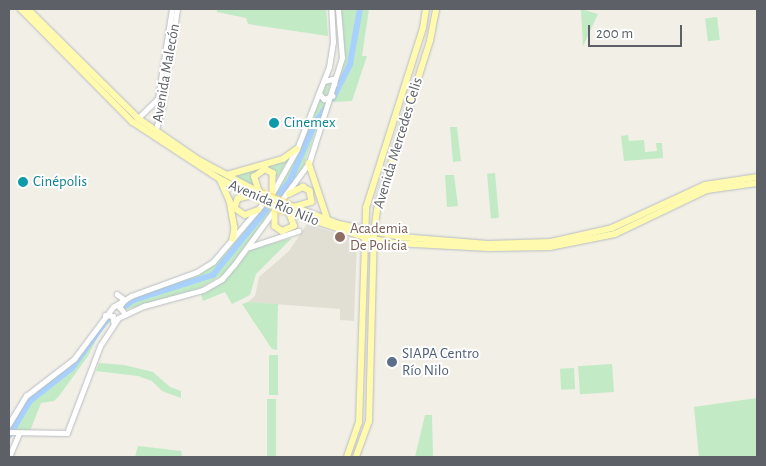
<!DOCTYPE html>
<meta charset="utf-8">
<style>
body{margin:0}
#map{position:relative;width:766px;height:466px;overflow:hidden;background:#f1efe6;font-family:"Alegreya Sans",sans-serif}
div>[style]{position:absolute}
.education>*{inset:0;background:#e1dfd4}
.green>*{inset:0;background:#c1eac5;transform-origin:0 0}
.river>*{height:5.5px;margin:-2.75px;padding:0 2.75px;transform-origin:2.75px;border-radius:2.75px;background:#a8d1ff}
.roads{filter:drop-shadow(0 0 1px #babdc2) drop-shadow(0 0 1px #babdc2)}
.minor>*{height:4.5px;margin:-2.25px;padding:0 2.25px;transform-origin:2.25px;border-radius:2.25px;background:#fff}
.major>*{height:5.5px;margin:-2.75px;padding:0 2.75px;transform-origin:2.75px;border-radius:2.75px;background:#fffaad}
.bridges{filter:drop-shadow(0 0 1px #fcdd54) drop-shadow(0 0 1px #fcdd54)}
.major-bridge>*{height:5.5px;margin:-2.75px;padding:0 2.75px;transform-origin:2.75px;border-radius:2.75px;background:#fffaad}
.dots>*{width:14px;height:14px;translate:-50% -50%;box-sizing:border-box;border:2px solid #fff;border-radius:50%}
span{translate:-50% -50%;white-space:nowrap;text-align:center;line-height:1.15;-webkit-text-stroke:4px #fff;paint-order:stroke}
.street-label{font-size:15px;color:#5d6167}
.culture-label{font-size:15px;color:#0d838f}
.left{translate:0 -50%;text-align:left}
.education-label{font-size:15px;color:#785e54}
.service-label{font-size:15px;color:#4e5e75}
.frame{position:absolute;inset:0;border:10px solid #5d6167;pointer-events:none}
.scale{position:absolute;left:588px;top:25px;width:94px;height:22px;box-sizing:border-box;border:2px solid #5d6167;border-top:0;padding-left:6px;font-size:15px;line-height:18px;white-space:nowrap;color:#5d6167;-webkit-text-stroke:4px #fff;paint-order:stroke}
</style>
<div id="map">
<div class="education">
<div style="clip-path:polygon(307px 224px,357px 240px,354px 321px,340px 320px,340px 309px,248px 302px,255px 296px,259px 277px,289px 251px)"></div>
</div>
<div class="green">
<div style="clip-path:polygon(217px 9px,326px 9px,328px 36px,248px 24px,246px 18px,217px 12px)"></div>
<div style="clip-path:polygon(341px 9px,369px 9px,362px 56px,367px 56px,352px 101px,332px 102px,344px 47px)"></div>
<div style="clip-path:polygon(581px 9px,598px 14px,583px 46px,581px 11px)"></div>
<div style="left:717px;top:17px;width:23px;height:12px;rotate:83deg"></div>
<div style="clip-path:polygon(328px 76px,332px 77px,326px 102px,302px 170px,225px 273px,197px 290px,124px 310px,125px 301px,201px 272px,227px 251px,286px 173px)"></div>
<div style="clip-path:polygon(450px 127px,457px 127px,461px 161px,453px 162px)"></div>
<div style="clip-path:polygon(628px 135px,629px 141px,644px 140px,645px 152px,657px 151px,656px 143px,662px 143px,663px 158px,624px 161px,621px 136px)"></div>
<div style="clip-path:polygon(290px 157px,277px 178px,275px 172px,266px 167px,254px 174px,254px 186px,233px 177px)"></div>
<div style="left:495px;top:173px;width:45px;height:8px;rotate:85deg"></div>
<div style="clip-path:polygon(445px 175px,454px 175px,458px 206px,447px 207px)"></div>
<div style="clip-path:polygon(292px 238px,256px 274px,250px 295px,232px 304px,225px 292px,203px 301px,201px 294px,227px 278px,251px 249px)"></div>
<div style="clip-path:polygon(248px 302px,278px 304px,277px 350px,272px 349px,242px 304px)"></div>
<div style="clip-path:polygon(109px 316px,112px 321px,101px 330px,88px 356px,59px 396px,54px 401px,41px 403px,30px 431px,14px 430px,23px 404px,75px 361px)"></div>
<div style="left:269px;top:355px;width:9px;height:40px"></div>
<div style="clip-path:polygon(99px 363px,124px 365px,153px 372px,170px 387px,181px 391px,181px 398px,162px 391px,152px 381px,138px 376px,96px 371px)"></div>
<div style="left:612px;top:364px;width:28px;height:34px;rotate:86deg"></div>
<div style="left:574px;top:368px;width:21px;height:14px;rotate:87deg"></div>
<div style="clip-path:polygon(757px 398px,757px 457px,699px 457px,694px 407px)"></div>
<div style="left:267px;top:399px;width:9px;height:58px"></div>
<div style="clip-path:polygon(425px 415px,432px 415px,433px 457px,415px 457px)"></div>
<div style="clip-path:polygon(138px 446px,181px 451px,182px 457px,135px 457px)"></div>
</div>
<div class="river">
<div style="left:333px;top:98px;width:38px;rotate:-63deg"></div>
<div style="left:350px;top:64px;width:56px;rotate:-79.7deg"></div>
<div style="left:125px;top:306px;width:11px;rotate:-34deg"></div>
<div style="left:134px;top:300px;width:83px;rotate:-17.6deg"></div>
<div style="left:213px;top:275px;width:122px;rotate:-50.7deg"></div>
<div style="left:290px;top:181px;width:63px;rotate:-66.7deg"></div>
<div style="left:315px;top:123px;width:19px;rotate:-54deg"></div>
<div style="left:9px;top:436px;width:41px;rotate:-59deg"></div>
<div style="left:30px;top:401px;width:53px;rotate:-38.2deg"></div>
<div style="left:72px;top:368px;width:62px;rotate:-54.2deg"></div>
</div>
<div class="roads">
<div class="minor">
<div style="left:324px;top:81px;width:9px;rotate:-13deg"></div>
<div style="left:333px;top:79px;width:5px;rotate:68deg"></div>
<div style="left:319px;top:93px;width:8px;rotate:50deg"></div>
<div style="left:324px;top:99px;width:9px;rotate:-21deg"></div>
<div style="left:138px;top:118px;width:28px;rotate:-44deg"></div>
<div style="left:158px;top:99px;width:91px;rotate:-81.2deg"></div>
<div style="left:155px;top:133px;width:27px;rotate:-75deg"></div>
<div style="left:162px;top:107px;width:99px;rotate:-81.3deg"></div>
<div style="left:273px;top:192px;width:49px;rotate:-60.8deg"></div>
<div style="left:297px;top:149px;width:88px;rotate:-68.7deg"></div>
<div style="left:329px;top:67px;width:25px;rotate:-81deg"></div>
<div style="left:333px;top:42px;width:33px;rotate:-93deg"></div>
<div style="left:250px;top:247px;width:51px;rotate:-18.4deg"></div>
<div style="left:117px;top:294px;width:10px;rotate:37deg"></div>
<div style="left:125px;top:300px;width:9px;rotate:126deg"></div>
<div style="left:120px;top:307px;width:9px;rotate:54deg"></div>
<div style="left:105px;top:315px;width:8px;rotate:7deg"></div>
<div style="left:113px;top:316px;width:7px;rotate:82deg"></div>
<div style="left:9px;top:424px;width:33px;rotate:-59deg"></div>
<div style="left:26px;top:396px;width:61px;rotate:-37.6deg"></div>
<div style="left:74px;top:359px;width:65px;rotate:-53.1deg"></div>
<div style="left:113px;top:307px;width:21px;rotate:-31deg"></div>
<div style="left:131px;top:296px;width:70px;rotate:-20deg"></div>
<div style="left:197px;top:272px;width:19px;rotate:-32deg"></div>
<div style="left:213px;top:262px;width:82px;rotate:-49.5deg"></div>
<div style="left:9px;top:432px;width:58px;rotate:1deg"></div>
<div style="left:67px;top:433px;width:93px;rotate:-69.2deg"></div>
<div style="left:100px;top:346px;width:33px;rotate:-57deg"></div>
<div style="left:118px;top:318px;width:29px;rotate:-25deg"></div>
<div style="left:144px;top:306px;width:61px;rotate:-15.2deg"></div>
<div style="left:203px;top:290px;width:22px;rotate:-30deg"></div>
<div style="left:222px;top:279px;width:18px;rotate:-49deg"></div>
<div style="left:234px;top:265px;width:127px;rotate:-53.7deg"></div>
<div style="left:309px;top:163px;width:110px;rotate:-72.6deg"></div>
<div style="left:342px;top:58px;width:49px;rotate:-94.7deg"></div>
<div style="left:9px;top:457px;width:25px;rotate:-67deg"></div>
</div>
<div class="major">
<div style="left:21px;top:9px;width:159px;rotate:45.3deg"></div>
<div style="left:133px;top:122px;width:104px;rotate:33.2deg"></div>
<div style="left:220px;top:179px;width:42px;rotate:26.6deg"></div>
<div style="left:28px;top:9px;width:155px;rotate:44.7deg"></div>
<div style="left:138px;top:118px;width:74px;rotate:34.5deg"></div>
<div style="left:199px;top:160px;width:70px;rotate:28deg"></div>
<div style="left:309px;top:163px;width:60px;rotate:71.6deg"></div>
<div style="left:227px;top:175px;width:58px;rotate:-15.9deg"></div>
<div style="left:283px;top:159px;width:17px;rotate:-36deg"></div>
<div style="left:221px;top:181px;width:22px;rotate:66deg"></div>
<div style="left:230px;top:201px;width:27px;rotate:80deg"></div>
<div style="left:235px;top:228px;width:11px;rotate:100deg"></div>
<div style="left:259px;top:192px;width:16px;rotate:-108deg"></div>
<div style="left:254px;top:177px;width:14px;rotate:-36deg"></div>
<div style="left:265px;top:169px;width:9px;rotate:27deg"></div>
<div style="left:273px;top:173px;width:18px;rotate:90deg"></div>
<div style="left:289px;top:194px;width:16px;rotate:-27deg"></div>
<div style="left:303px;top:187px;width:8px;rotate:30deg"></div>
<div style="left:310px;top:191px;width:11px;rotate:80deg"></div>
<div style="left:312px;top:202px;width:17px;rotate:163deg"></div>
<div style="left:251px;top:196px;width:13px;rotate:167deg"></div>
<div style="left:238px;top:199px;width:9px;rotate:108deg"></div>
<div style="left:235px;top:208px;width:12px;rotate:35deg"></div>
<div style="left:245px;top:215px;width:14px;rotate:-21deg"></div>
<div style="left:287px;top:204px;width:56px;rotate:21deg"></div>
<div style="left:339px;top:224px;width:63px;rotate:11.8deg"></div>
<div style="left:401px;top:237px;width:87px;rotate:4.6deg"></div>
<div style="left:488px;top:244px;width:63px;rotate:-1.8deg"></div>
<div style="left:551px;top:242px;width:63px;rotate:-12.9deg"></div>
<div style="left:612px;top:228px;width:102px;rotate:-24.8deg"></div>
<div style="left:705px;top:185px;width:53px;rotate:-8.7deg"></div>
<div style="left:283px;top:210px;width:85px;rotate:18.4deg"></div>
<div style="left:364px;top:237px;width:32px;rotate:11deg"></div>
<div style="left:395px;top:243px;width:94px;rotate:3deg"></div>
<div style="left:489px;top:248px;width:61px;rotate:-0.9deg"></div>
<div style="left:550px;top:247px;width:66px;rotate:-11.3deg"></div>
<div style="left:615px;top:234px;width:102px;rotate:-25.6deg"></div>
<div style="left:707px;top:190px;width:50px;rotate:-8deg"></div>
<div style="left:275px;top:212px;width:14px;rotate:90deg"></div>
<div style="left:275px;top:226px;width:9px;rotate:36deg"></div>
<div style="left:282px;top:231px;width:13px;rotate:-23deg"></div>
<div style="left:294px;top:226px;width:14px;rotate:-111deg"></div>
<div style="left:347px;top:457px;width:36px;rotate:-71deg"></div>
<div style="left:359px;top:423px;width:215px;rotate:-88.1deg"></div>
<div style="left:366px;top:208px;width:189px;rotate:-72.4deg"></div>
<div style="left:423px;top:28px;width:19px;rotate:-81deg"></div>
<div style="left:356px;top:457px;width:37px;rotate:-70deg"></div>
<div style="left:369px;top:422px;width:190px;rotate:-88.5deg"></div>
<div style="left:374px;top:232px;width:27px;rotate:-82deg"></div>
<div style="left:378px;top:205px;width:172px;rotate:-72.4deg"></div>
<div style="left:430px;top:41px;width:33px;rotate:-79deg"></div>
</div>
</div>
<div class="bridges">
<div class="major-bridge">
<div style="left:261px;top:193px;width:28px;rotate:23deg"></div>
<div style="left:258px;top:198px;width:28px;rotate:26deg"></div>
</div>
</div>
<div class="dots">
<div style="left:274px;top:123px;background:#0f9aa8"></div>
<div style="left:23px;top:182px;background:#0f9aa8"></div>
<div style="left:340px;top:237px;background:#8d6e63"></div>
<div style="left:392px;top:362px;background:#5c6f8a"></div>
</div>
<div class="street-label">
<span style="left:166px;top:73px;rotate:-80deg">Avenida Malecón</span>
<span style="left:398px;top:143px;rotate:-73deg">Avenida Mercedes Celis</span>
<span style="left:274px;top:203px;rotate:23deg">Avenida Río Nilo</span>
</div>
<div class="culture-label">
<span class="left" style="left:284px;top:123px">Cinemex</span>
<span class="left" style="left:33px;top:182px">Cinépolis</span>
</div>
<div class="education-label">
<span class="left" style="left:350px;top:237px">Academia<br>De Policia</span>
</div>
<div class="service-label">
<span class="left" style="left:402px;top:362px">SIAPA Centro<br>Río Nilo</span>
</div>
<div class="frame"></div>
<div class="scale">200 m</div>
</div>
